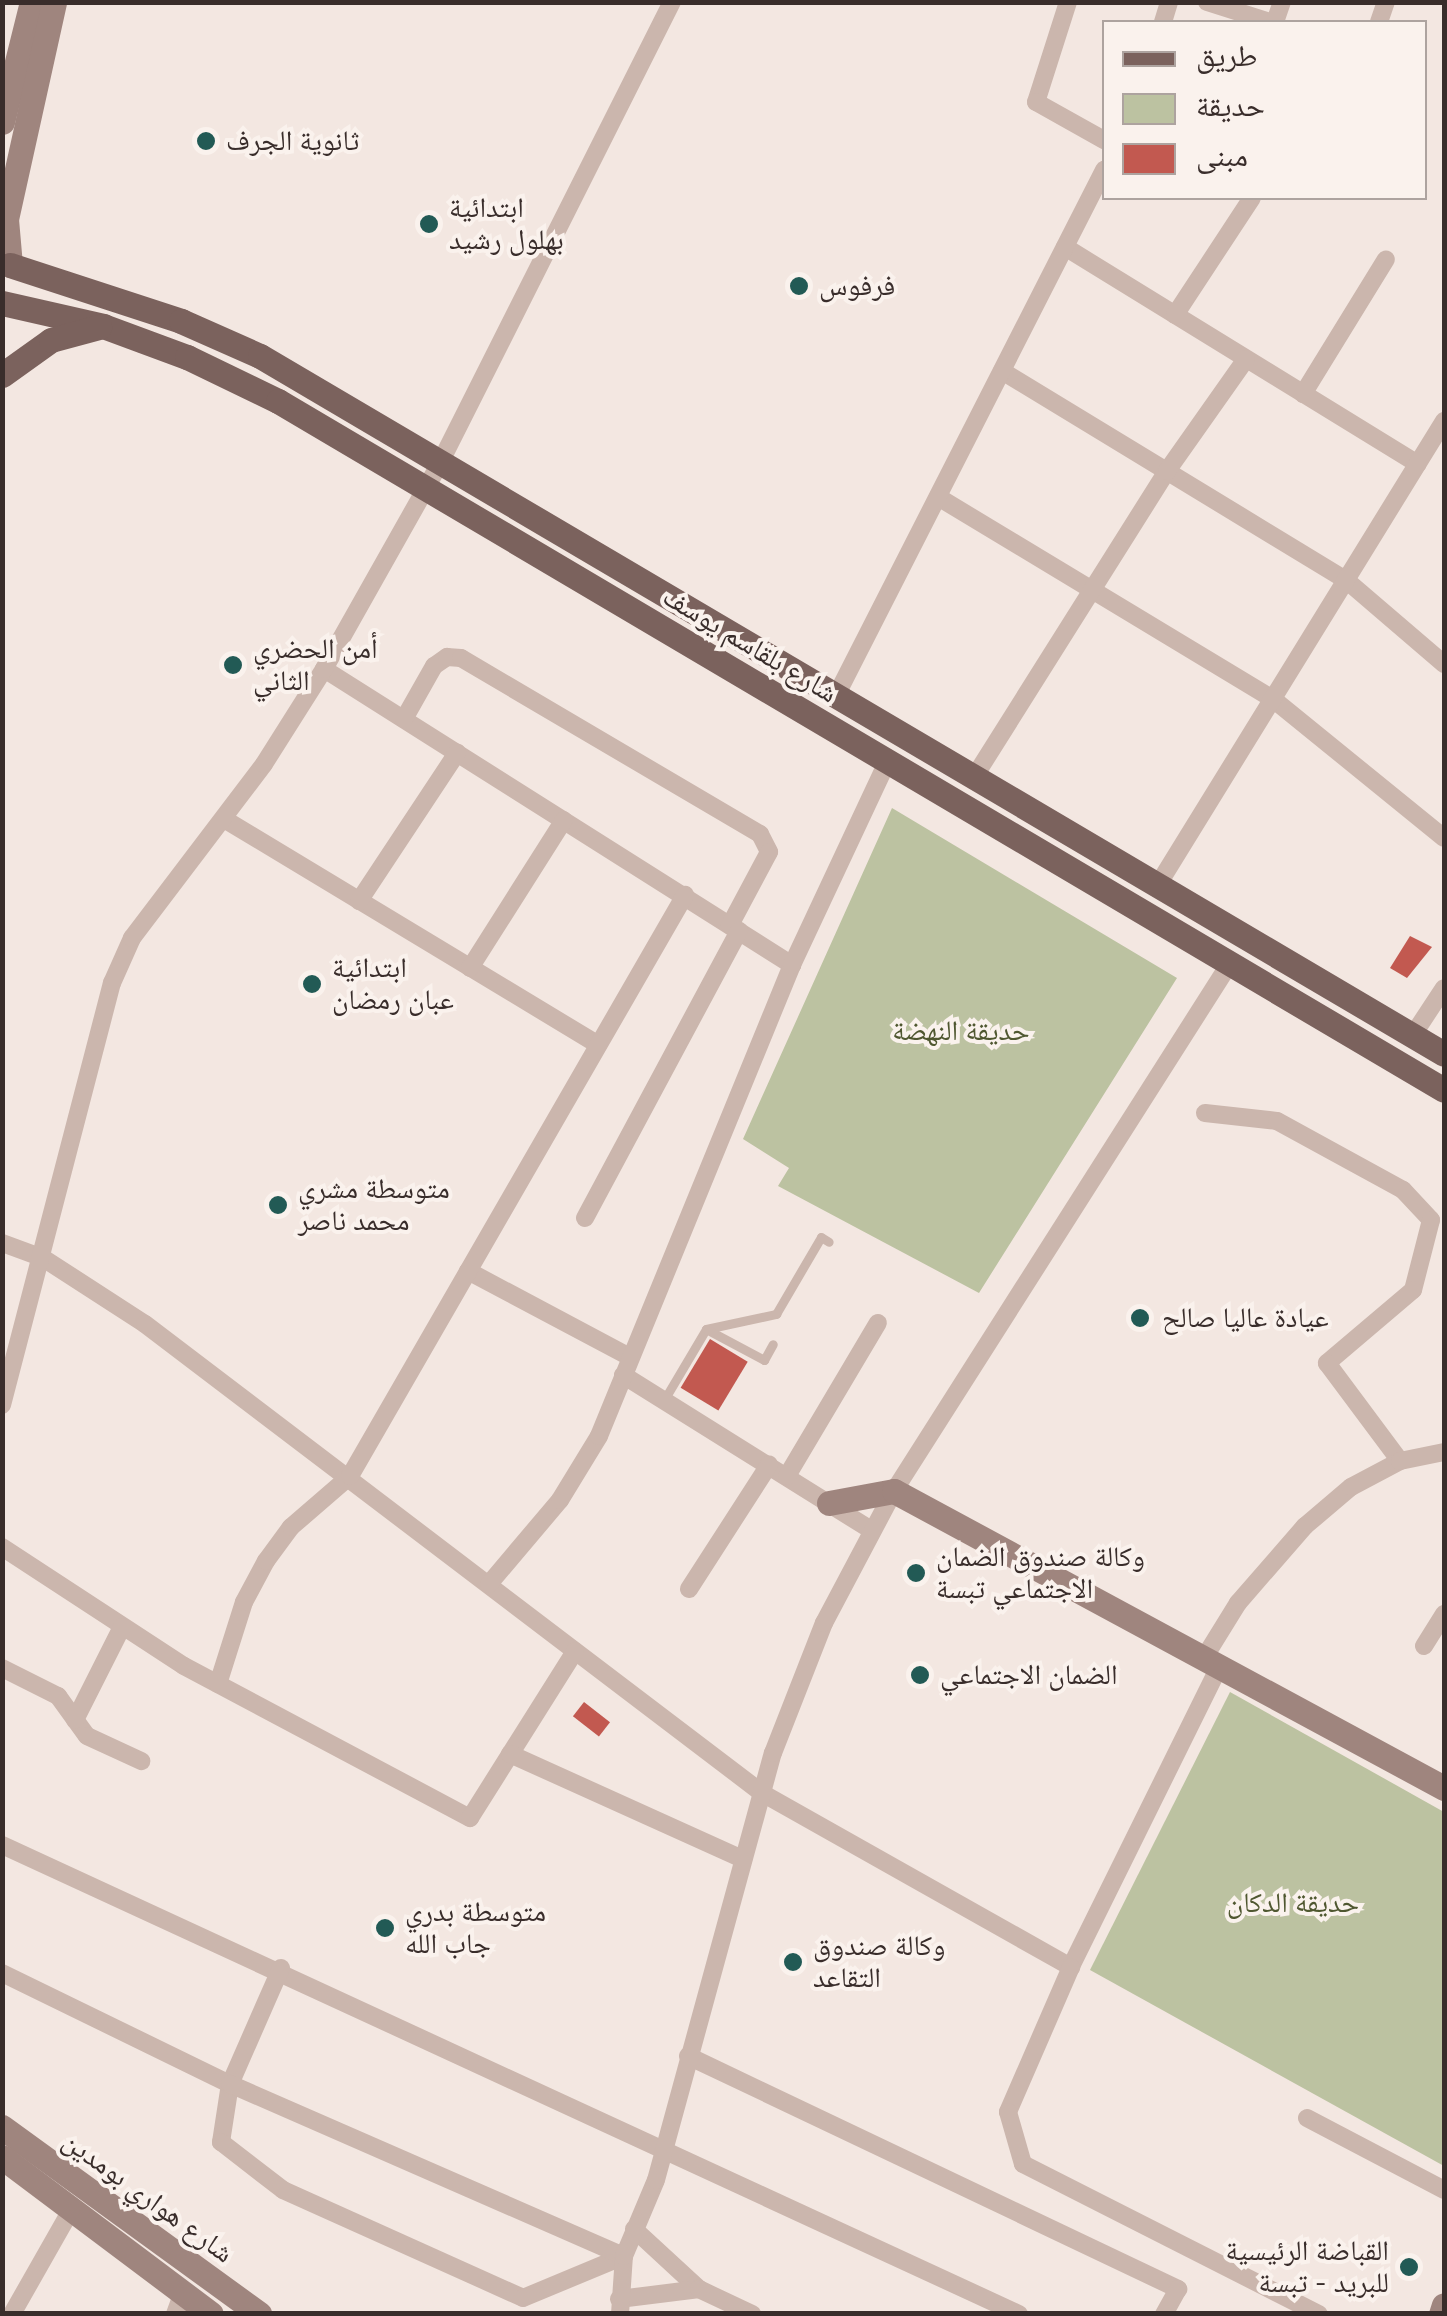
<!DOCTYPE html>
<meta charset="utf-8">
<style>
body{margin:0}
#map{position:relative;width:1447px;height:2316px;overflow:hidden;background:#f3e7e1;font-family:"Nunito Sans","Noto Naskh Arabic",sans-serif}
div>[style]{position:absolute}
.green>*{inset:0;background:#bcc2a1}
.building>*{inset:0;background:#c25950;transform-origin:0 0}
.lane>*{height:9px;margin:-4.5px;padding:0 4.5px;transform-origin:4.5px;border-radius:4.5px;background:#cbb6ad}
.street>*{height:18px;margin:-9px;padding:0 9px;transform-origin:9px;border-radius:9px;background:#cbb6ad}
.secondary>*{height:25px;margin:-12.5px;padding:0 12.5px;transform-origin:12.5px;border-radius:12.5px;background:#9f857e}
.primary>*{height:25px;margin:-12.5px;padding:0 12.5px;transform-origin:12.5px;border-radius:12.5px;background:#7b625d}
.dots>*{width:28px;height:28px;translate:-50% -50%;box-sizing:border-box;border:5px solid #faf2ed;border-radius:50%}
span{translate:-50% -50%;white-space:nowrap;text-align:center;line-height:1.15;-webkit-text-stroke:8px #faf2ed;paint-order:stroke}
.poi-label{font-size:28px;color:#392d2b}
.left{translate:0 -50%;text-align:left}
.right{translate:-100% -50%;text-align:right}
.street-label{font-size:28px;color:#392d2b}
.park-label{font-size:28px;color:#4f5730}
.frame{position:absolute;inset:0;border:5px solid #392d2b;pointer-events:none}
.legend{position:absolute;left:1102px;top:20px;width:325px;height:180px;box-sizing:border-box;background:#faf2ed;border:2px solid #ada39f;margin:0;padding:12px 18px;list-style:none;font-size:30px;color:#392d2b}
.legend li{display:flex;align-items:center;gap:20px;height:50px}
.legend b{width:50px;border:2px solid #ada39f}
</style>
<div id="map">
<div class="green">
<div style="clip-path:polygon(892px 808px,1177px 978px,979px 1293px,778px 1186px,789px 1168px,743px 1139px)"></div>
<div style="clip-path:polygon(1230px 1692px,1444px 1812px,1444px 2166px,1090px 1970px)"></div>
</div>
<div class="building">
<div style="clip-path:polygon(1410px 936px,1432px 947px,1407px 978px,1390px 968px)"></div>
<div style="left:710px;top:1339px;width:44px;height:57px;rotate:31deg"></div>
<div style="left:584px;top:1702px;width:33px;height:18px;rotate:38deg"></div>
</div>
<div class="lane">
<div style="left:706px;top:1329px;width:72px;rotate:-12.1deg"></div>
<div style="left:776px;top:1314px;width:89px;rotate:-59.7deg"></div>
<div style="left:821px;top:1237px;width:9px;rotate:32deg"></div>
<div style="left:664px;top:1400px;width:82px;rotate:-59.4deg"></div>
<div style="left:706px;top:1329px;width:66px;rotate:28.1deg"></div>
<div style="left:764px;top:1360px;width:18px;rotate:-61deg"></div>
</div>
<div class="street">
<div style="left:1068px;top:2px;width:105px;rotate:107.7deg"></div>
<div style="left:1036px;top:102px;width:78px;rotate:29.2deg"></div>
<div style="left:1207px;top:2px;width:66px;rotate:17.6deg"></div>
<div style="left:1163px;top:22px;width:21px;rotate:-73deg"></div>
<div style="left:1275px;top:22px;width:21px;rotate:-71deg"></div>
<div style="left:1379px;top:22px;width:21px;rotate:-71deg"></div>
<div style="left:1065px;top:247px;width:414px;rotate:31.6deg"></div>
<div style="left:1175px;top:315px;width:140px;rotate:-56.7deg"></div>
<div style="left:1002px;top:371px;width:403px;rotate:31.3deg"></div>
<div style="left:1346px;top:580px;width:129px;rotate:40.6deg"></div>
<div style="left:1303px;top:394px;width:158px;rotate:-58.4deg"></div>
<div style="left:938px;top:497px;width:391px;rotate:31.1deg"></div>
<div style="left:1273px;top:699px;width:220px;rotate:39.1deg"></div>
<div style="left:324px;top:669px;width:554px;rotate:32.31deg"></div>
<div style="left:835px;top:698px;width:593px;rotate:-63deg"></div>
<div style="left:404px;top:719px;width:61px;rotate:-60.5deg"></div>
<div style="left:434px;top:666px;width:16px;rotate:-35deg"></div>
<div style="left:447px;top:657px;width:14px;rotate:4deg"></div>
<div style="left:461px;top:658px;width:347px;rotate:30.5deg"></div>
<div style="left:760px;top:834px;width:20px;rotate:63deg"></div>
<div style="left:769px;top:852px;width:83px;rotate:118.1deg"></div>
<div style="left:973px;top:779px;width:364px;rotate:-57.8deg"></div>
<div style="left:1167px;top:471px;width:137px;rotate:-54.8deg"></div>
<div style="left:224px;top:819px;width:437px;rotate:31.1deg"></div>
<div style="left:1156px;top:888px;width:549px;rotate:-58.34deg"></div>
<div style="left:359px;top:901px;width:178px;rotate:-56.5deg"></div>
<div style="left:470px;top:968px;width:175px;rotate:-57.6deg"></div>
<div style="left:1413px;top:1035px;width:56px;rotate:-56.6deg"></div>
<div style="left:1205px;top:1113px;width:72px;rotate:6.3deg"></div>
<div style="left:1277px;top:1121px;width:144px;rotate:28.7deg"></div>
<div style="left:1403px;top:1190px;width:41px;rotate:47deg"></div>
<div style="left:1431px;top:1220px;width:72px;rotate:104.4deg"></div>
<div style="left:1413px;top:1290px;width:113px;rotate:139.7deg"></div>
<div style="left:1327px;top:1363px;width:122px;rotate:53.3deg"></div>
<div style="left:585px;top:1218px;width:326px;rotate:-61.8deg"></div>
<div style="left:2px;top:1243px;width:44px;rotate:20.1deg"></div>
<div style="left:43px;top:1258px;width:121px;rotate:32.9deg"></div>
<div style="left:145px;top:1324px;width:775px;rotate:37.24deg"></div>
<div style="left:762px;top:1793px;width:355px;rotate:29.4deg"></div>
<div style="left:468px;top:1271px;width:183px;rotate:28deg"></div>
<div style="left:623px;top:1375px;width:292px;rotate:32deg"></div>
<div style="left:2px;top:1405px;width:436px;rotate:-75.4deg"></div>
<div style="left:112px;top:983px;width:49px;rotate:-66deg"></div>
<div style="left:132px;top:938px;width:218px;rotate:-52.8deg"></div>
<div style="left:264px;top:764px;width:112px;rotate:-57.7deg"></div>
<div style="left:324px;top:669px;width:236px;rotate:-60.6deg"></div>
<div style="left:440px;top:463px;width:516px;rotate:-63.29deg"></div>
<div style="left:787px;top:1476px;width:178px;rotate:-59.3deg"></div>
<div style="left:2px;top:1547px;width:217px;rotate:33.2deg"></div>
<div style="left:184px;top:1666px;width:324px;rotate:28deg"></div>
<div style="left:470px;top:1818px;width:197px;rotate:-57.8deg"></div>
<div style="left:489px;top:1584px;width:110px;rotate:-49.8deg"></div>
<div style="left:560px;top:1500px;width:75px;rotate:-58.6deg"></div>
<div style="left:599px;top:1436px;width:509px;rotate:-67.72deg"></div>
<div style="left:792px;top:965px;width:224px;rotate:-64.9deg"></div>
<div style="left:689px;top:1589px;width:148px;rotate:-57.2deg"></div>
<div style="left:1424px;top:1646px;width:38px;rotate:-58deg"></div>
<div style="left:1204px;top:1658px;width:65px;rotate:-58.3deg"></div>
<div style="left:1238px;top:1603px;width:102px;rotate:-49deg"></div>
<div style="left:1305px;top:1526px;width:60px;rotate:-40.3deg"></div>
<div style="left:1351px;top:1487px;width:55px;rotate:-28deg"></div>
<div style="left:1400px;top:1461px;width:45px;rotate:-11.6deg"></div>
<div style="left:1219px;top:1667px;width:335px;rotate:116.3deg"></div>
<div style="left:1071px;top:1967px;width:158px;rotate:113.5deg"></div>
<div style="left:1008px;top:2112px;width:54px;rotate:73.9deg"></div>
<div style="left:1023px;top:2164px;width:332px;rotate:26.9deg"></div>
<div style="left:2px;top:1668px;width:63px;rotate:26.6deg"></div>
<div style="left:58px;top:1696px;width:49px;rotate:54.1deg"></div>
<div style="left:87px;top:1736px;width:60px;rotate:24.8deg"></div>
<div style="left:218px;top:1684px;width:86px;rotate:-72.4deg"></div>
<div style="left:244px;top:1602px;width:47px;rotate:-61.8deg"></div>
<div style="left:266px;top:1561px;width:42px;rotate:-53.7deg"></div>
<div style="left:291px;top:1527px;width:78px;rotate:-40.8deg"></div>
<div style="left:350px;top:1476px;width:671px;rotate:-60.03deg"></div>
<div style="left:75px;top:1720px;width:104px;rotate:-63.2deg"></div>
<div style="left:510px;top:1754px;width:256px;rotate:24.3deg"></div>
<div style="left:2px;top:1845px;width:1120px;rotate:24.76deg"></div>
<div style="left:281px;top:1968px;width:127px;rotate:113.7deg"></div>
<div style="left:230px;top:2084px;width:59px;rotate:98.8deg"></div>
<div style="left:221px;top:2142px;width:78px;rotate:37.7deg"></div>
<div style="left:283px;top:2190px;width:263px;rotate:24.2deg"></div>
<div style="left:523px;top:2298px;width:109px;rotate:-22.6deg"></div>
<div style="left:2px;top:1973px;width:254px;rotate:26deg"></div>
<div style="left:230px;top:2084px;width:430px;rotate:23.6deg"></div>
<div style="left:688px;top:2056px;width:543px;rotate:25.43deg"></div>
<div style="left:1178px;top:2289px;width:29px;rotate:119deg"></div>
<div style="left:1307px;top:2118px;width:155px;rotate:27.7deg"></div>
<div style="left:634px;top:2229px;width:88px;rotate:42.7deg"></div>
<div style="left:619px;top:2299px;width:81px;rotate:-7.1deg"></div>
<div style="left:699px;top:2289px;width:59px;rotate:25.3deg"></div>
<div style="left:12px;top:2314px;width:120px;rotate:-60.4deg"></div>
<div style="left:175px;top:2314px;width:23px;rotate:-70deg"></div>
<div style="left:620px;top:2314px;width:58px;rotate:-86.1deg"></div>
<div style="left:624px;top:2256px;width:82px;rotate:-67.2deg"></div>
<div style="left:656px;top:2180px;width:443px;rotate:-74.7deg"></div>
<div style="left:773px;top:1753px;width:140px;rotate:-68.6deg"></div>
<div style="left:824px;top:1623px;width:149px;rotate:-62.1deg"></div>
<div style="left:894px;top:1491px;width:626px;rotate:-57.53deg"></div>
</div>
<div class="secondary">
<div style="left:2px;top:122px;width:124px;rotate:-76deg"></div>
<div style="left:10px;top:265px;width:46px;rotate:-95deg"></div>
<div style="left:6px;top:219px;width:222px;rotate:-77.5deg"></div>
<div style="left:829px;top:1503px;width:66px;rotate:-10.5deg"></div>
<div style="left:894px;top:1491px;width:625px;rotate:28.37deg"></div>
<div style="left:2px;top:2127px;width:318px;rotate:36deg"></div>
<div style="left:2px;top:2157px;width:261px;rotate:36.9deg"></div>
<div style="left:1441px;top:2314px;width:9px;rotate:-72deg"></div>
</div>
<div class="primary">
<div style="left:10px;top:265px;width:180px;rotate:18.1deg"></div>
<div style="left:181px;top:321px;width:86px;rotate:23.9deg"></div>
<div style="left:260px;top:356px;width:1374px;rotate:30.52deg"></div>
<div style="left:2px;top:303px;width:104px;rotate:12.8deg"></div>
<div style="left:103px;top:326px;width:90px;rotate:20.3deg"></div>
<div style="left:187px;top:357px;width:101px;rotate:25.8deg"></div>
<div style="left:278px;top:401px;width:1354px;rotate:30.58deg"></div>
<div style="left:2px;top:375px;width:60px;rotate:-35.5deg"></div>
<div style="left:51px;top:340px;width:50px;rotate:-15.2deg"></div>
</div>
<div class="dots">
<div style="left:206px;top:141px;background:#225a55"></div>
<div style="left:429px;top:224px;background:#225a55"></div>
<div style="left:799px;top:286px;background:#225a55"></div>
<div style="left:233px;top:665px;background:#225a55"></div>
<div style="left:312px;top:984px;background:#225a55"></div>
<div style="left:278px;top:1205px;background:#225a55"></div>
<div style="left:1140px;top:1318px;background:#225a55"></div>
<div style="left:916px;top:1573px;background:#225a55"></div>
<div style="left:920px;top:1675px;background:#225a55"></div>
<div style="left:385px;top:1928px;background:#225a55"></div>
<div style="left:793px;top:1962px;background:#225a55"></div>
<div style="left:1409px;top:2267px;background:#225a55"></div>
</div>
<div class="poi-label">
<span class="left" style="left:226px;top:141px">ثانوية الجرف</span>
<span class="left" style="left:449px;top:224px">ابتدائية<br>بهلول رشيد</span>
<span class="left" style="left:819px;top:286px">فرفوس</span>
<span class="left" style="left:253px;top:665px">أمن الحضري<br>الثاني</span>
<span class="left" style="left:332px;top:984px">ابتدائية<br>عبان رمضان</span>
<span class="left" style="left:298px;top:1205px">متوسطة مشري<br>محمد ناصر</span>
<span class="left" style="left:1162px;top:1318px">عيادة عاليا صالح</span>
<span class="left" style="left:936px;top:1573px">وكالة صندوق الضمان<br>الاجتماعي تبسة</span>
<span class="left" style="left:940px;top:1675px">الضمان الاجتماعي</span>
<span class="left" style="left:405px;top:1928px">متوسطة بدري<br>جاب الله</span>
<span class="left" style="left:813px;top:1962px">وكالة صندوق<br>التقاعد</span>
<span class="right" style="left:1389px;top:2267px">القباضة الرئيسية<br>للبريد - تبسة</span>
</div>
<div class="street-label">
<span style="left:750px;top:645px;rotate:31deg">شارع بلقاسم يوسف</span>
<span style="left:148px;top:2197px;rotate:36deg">شارع هواري بومدين</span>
</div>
<div class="park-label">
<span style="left:961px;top:1031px">حديقة النهضة</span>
<span style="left:1293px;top:1903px">حديقة الدكان</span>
</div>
<div class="frame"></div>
<ul class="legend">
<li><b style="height:12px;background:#7b625d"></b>طريق</li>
<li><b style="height:28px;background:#bcc2a1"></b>حديقة</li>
<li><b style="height:28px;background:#c25950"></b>مبنى</li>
</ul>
</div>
